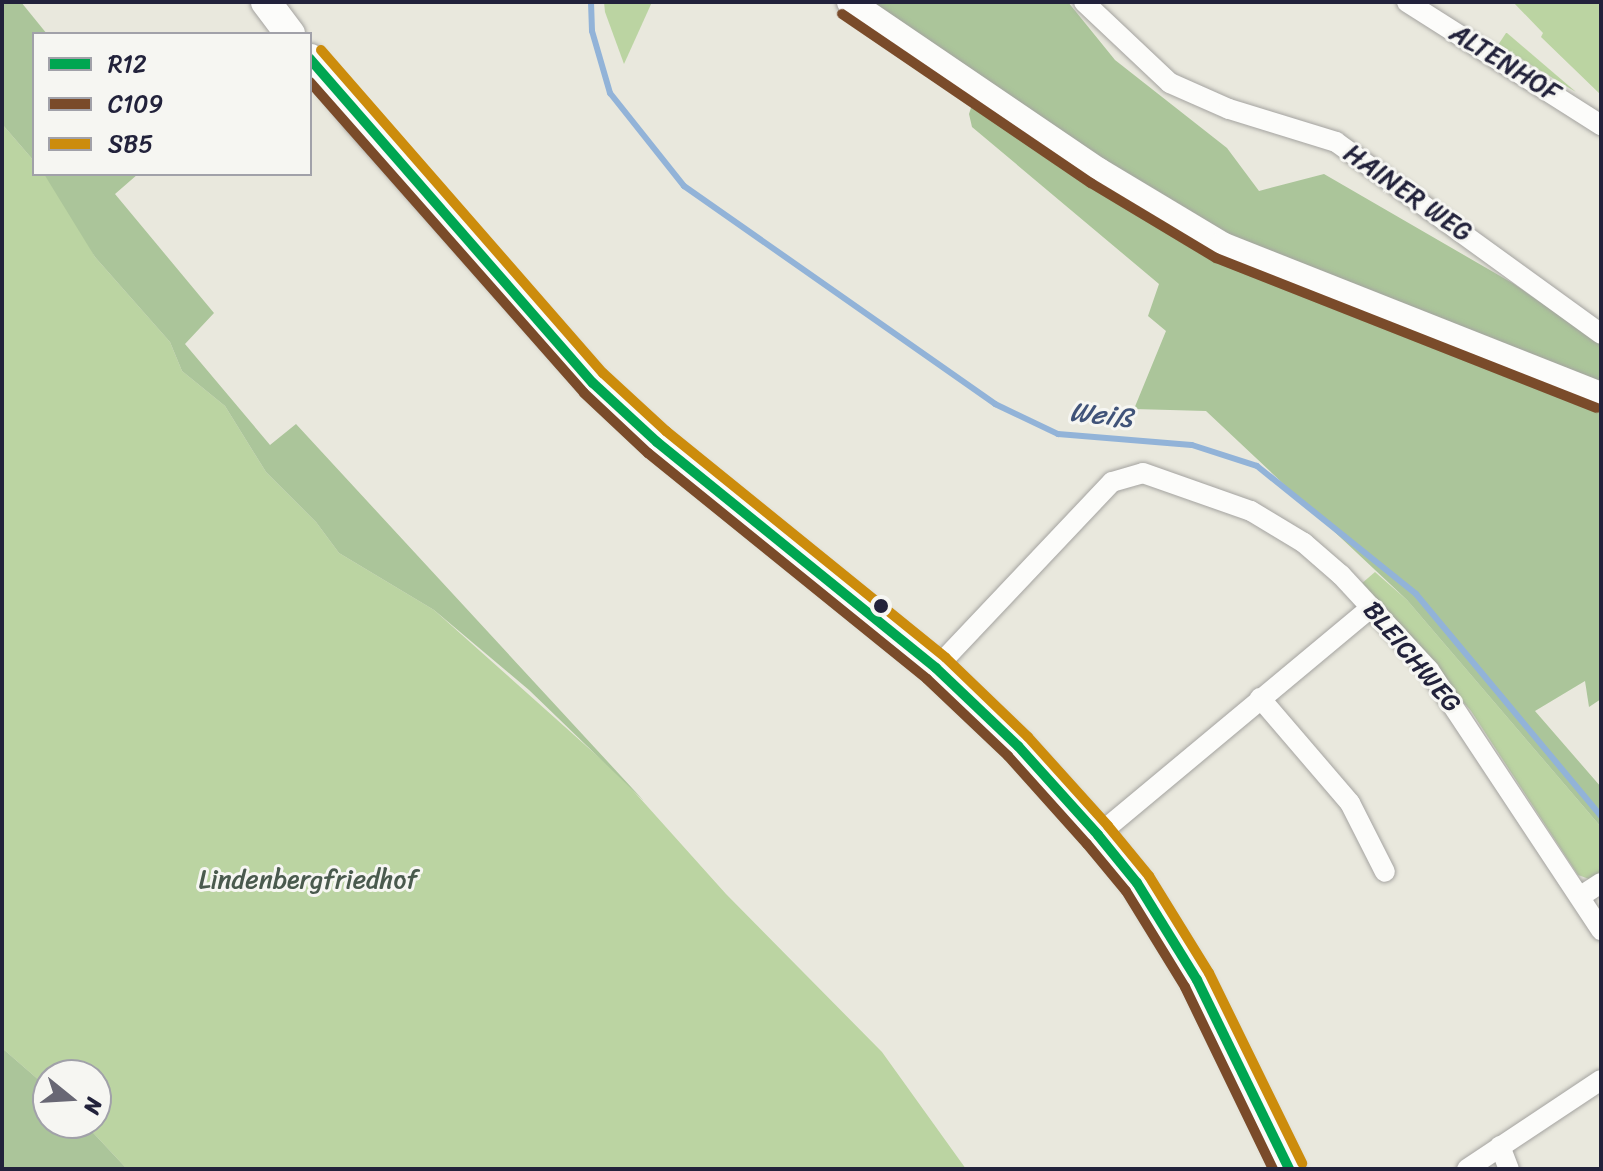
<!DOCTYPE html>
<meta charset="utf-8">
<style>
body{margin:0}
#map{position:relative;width:1603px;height:1171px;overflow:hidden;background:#e9e8dd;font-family:Sriracha,sans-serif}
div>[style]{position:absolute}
.green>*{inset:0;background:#bbd4a2}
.forest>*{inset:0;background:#abc59a}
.stream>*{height:6px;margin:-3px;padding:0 3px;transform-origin:3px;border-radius:3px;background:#92b3d8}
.roads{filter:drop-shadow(0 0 2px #a4a3a0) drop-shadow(0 0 2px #a4a3a0)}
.minor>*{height:20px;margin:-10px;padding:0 10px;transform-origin:10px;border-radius:10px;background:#fcfcfa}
.tertiary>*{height:26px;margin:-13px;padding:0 13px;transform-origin:13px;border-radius:13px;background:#fcfcfa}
.secondary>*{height:30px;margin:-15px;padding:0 15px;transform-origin:15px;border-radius:15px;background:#fcfcfa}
.bus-1>*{height:10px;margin:-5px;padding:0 5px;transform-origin:5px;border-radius:5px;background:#00a651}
.bus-2>*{height:10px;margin:-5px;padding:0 5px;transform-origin:5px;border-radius:5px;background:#7a4b2a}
.bus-3>*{height:10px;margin:-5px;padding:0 5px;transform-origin:5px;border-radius:5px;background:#cc8c0c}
.dots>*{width:22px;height:22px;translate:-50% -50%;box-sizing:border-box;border:4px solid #f6f6f2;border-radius:50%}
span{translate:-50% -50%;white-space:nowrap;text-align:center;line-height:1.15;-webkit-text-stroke:6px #f6f6f2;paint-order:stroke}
.street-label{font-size:26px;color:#22223b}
.park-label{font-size:26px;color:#4a5a4e}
.water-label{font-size:28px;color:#405379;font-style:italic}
.frame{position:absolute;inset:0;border:4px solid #22223b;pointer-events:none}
.legend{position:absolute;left:32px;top:32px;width:280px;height:144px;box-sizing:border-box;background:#f6f6f2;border:2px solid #a1a1a9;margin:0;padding:10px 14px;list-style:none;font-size:24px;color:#22223b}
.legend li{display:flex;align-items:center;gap:16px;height:40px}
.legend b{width:40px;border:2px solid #a1a1a9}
.north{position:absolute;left:32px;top:1059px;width:80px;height:80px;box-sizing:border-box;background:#f6f6f2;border:2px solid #a1a1a9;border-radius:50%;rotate:108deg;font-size:22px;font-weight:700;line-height:32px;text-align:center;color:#22223b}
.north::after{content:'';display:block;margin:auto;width:28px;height:36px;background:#686774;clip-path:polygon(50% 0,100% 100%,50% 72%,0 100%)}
</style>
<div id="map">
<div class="green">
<div style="clip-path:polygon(604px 2px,652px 2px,624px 64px,605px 12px)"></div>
<div style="clip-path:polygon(1513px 2px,1601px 2px,1601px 95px,1541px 37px,1543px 33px)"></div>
<div style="clip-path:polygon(1506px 33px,1507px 33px,1576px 92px,1498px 45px)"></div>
<div style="clip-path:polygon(2px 124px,34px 161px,34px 174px,44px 174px,63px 197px,95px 257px,170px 342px,182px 371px,225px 406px,266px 472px,316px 522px,339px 553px,434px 610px,621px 777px,726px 894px,882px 1052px,966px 1169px,127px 1169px,84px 1123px,96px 1123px,96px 1075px,48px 1075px,48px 1088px,2px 1048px)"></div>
<div style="clip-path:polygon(1375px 572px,1407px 600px,1601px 827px,1601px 871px,1589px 879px,1578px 875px,1471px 711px,1361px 584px)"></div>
</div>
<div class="forest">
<div style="clip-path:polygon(2px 2px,21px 2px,47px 34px,34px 34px,34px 161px,2px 124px)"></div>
<div style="clip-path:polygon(868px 2px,1068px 2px,1115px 60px,1227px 148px,1259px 191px,1324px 174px,1514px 284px,1601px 344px,1601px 699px,1589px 707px,1585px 681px,1535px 711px,1601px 787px,1601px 827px,1407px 600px,1206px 411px,1134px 409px,1166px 331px,1148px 316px,1159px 284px,972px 127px,969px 114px,978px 86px)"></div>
<div style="clip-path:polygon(44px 174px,138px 174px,115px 194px,214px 313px,185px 344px,270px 445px,296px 424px,644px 801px,529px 690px,434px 610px,339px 553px,316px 522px,266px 472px,225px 406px,182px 371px,170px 342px,95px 257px)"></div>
<div style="clip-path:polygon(2px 1048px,48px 1088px,48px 1123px,84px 1123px,127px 1169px,2px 1169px)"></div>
</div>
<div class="stream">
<div style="left:591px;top:2px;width:29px;rotate:88deg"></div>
<div style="left:592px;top:31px;width:65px;rotate:73.8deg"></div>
<div style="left:610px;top:93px;width:119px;rotate:51.5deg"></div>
<div style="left:684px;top:186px;width:380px;rotate:35deg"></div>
<div style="left:995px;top:404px;width:70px;rotate:25.5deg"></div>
<div style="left:1058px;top:434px;width:134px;rotate:4.7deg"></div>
<div style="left:1192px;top:445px;width:68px;rotate:17.9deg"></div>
<div style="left:1257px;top:466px;width:204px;rotate:38.8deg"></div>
<div style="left:1416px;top:594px;width:289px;rotate:50.2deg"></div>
</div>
<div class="roads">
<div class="minor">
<div style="left:1084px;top:2px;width:118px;rotate:43.3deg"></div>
<div style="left:1170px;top:83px;width:64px;rotate:23.8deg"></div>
<div style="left:1229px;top:109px;width:112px;rotate:17.1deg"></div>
<div style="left:1336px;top:142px;width:327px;rotate:35.9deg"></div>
<div style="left:1407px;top:2px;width:230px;rotate:32.4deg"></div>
<div style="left:936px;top:668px;width:256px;rotate:-46.6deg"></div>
<div style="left:1112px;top:482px;width:32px;rotate:-16deg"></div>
<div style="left:1143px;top:473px;width:114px;rotate:19.4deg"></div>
<div style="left:1251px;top:511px;width:62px;rotate:31.1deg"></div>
<div style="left:1304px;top:543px;width:49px;rotate:40.9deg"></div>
<div style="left:1341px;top:575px;width:129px;rotate:47.2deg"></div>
<div style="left:1429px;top:670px;width:312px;rotate:56.5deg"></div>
<div style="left:1260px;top:698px;width:138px;rotate:49.4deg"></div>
<div style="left:1350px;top:803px;width:77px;rotate:63.1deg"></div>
<div style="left:1098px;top:835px;width:356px;rotate:-39.8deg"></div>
<div style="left:1581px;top:896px;width:24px;rotate:-33deg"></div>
<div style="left:1500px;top:1146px;width:25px;rotate:69deg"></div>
<div style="left:1467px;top:1169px;width:161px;rotate:-33.6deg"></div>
</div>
<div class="tertiary">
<div style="left:850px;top:2px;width:301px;rotate:34.2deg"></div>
<div style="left:1099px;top:171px;width:144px;rotate:31deg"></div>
<div style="left:1222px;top:245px;width:408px;rotate:21.6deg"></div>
</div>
<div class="secondary">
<div style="left:266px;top:2px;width:40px;rotate:53deg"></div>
<div style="left:310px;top:59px;width:79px;rotate:51.7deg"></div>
<div style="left:359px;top:121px;width:351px;rotate:48.2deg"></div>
<div style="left:593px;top:383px;width:87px;rotate:42.7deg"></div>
<div style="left:657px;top:442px;width:359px;rotate:39deg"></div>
<div style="left:936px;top:668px;width:113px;rotate:43.6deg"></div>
<div style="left:1018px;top:746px;width:120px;rotate:48deg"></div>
<div style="left:1098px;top:835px;width:62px;rotate:50.9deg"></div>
<div style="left:1137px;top:883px;width:114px;rotate:58.3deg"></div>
<div style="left:1197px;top:980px;width:210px;rotate:64deg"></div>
</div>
</div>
<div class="bus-1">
<div style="left:310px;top:59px;width:430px;rotate:48.9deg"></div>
<div style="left:593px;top:383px;width:87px;rotate:42.7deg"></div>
<div style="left:657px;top:442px;width:359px;rotate:39deg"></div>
<div style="left:936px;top:668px;width:113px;rotate:43.6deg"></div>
<div style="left:1018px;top:746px;width:120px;rotate:48deg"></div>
<div style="left:1098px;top:835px;width:62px;rotate:50.9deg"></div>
<div style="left:1137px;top:883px;width:114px;rotate:58.3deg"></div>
<div style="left:1197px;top:980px;width:210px;rotate:64deg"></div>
</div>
<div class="bus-2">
<div style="left:842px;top:14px;width:301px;rotate:34.2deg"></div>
<div style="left:1091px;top:183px;width:146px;rotate:31deg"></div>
<div style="left:1216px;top:258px;width:409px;rotate:21.5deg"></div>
<div style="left:310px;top:82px;width:414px;rotate:48.6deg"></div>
<div style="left:584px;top:393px;width:88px;rotate:43.2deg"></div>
<div style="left:648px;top:453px;width:359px;rotate:39deg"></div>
<div style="left:927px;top:679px;width:112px;rotate:43.5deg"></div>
<div style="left:1008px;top:756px;width:118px;rotate:48.1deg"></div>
<div style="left:1087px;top:844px;width:61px;rotate:50.3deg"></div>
<div style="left:1126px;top:891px;width:113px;rotate:58.4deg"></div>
<div style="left:1185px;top:987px;width:202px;rotate:64.2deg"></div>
</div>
<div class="bus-3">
<div style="left:321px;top:50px;width:429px;rotate:48.9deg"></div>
<div style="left:603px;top:373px;width:86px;rotate:42.6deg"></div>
<div style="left:666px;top:431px;width:360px;rotate:39deg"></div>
<div style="left:946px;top:658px;width:114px;rotate:43.9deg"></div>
<div style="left:1028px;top:737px;width:120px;rotate:48deg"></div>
<div style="left:1108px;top:826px;width:65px;rotate:50.6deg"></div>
<div style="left:1149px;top:876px;width:114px;rotate:58.3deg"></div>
<div style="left:1209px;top:973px;width:212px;rotate:63.9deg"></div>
</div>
<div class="dots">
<div style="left:881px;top:606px;background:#22223b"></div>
</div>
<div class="street-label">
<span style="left:1505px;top:63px;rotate:32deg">ALTENHOF</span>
<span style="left:1408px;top:193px;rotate:35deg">HAINER WEG</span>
<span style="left:1412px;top:657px;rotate:50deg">BLEICHWEG</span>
</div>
<div class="park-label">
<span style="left:308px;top:880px">Lindenbergfriedhof</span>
</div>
<div class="water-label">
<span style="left:1101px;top:415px;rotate:6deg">Weiß</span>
</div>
<div class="frame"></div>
<ul class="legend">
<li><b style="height:10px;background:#00a651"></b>R12</li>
<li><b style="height:10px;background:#7a4b2a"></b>C109</li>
<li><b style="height:10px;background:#cc8c0c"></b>SB5</li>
</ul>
<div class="north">N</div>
</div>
